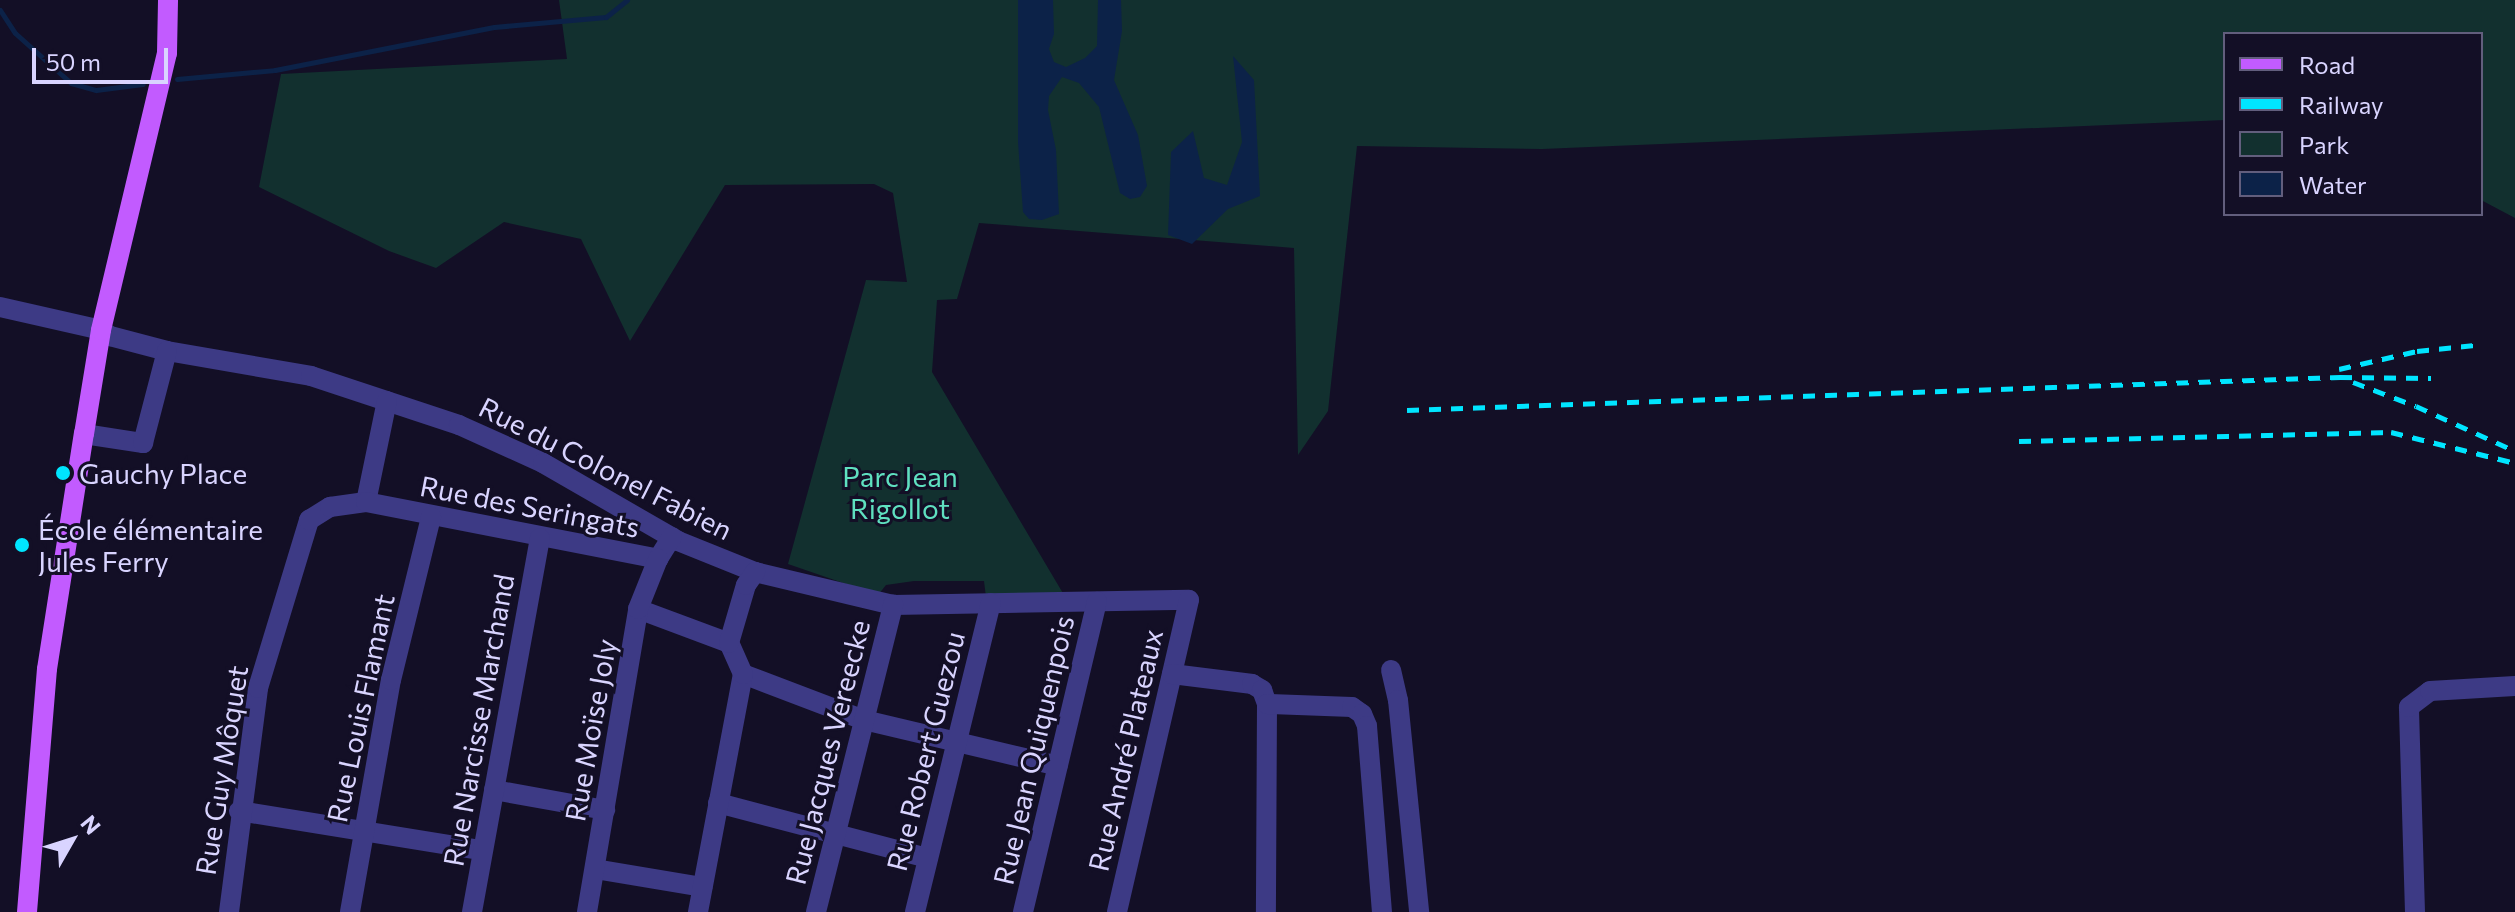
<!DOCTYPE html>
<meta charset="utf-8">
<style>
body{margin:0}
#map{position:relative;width:2515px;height:912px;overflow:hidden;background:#130f26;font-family:Commissioner,sans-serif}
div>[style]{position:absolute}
.green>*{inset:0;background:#12302f}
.water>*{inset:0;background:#0c2248}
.stream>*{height:5px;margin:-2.5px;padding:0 2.5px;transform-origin:2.5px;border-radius:2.5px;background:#0c2248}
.minor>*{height:20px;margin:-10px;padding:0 10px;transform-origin:10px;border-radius:10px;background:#3d3a85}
.major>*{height:20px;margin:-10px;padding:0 10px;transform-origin:10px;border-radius:10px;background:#c25bff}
.rail>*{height:5px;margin-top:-2.5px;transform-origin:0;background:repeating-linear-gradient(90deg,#00e5ff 0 12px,transparent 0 22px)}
.dots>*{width:22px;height:22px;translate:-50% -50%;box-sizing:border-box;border:4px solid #130f26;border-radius:50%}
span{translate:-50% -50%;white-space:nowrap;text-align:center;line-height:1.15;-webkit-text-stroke:6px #130f26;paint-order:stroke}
.street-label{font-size:28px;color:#d9d4ff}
.poi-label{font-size:28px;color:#d9d4ff}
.left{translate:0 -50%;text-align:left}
.park-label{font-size:28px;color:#5fe0c0}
.legend{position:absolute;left:2223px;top:32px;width:260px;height:184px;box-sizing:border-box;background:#130f26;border:2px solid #625e7d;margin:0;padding:10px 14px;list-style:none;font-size:24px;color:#d9d4ff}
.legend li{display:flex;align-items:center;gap:16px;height:40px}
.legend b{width:40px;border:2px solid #625e7d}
.north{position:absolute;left:32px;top:800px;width:80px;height:80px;-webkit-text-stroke:6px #130f26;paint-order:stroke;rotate:51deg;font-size:22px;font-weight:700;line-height:32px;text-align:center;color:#d9d4ff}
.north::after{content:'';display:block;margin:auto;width:28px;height:36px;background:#d9d4ff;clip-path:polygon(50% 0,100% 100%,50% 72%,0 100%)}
.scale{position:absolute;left:32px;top:48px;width:136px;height:36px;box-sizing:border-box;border:4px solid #d9d4ff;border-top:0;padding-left:10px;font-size:24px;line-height:28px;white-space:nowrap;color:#d9d4ff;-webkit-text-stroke:6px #130f26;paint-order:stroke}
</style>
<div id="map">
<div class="green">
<div style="clip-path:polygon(559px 0,2515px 0,2515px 218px,2481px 200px,2481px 34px,2225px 34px,2225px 120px,1542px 149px,1357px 146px,1328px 411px,1298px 455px,1294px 248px,979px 223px,957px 299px,937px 300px,932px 372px,1064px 595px,986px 597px,984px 581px,914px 581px,886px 585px,878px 595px,788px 564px,866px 280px,907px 282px,893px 193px,874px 184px,725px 185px,630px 341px,581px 239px,504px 222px,436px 268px,389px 251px,259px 187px,281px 74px,567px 59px)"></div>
</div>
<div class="water">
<div style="clip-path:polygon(1018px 0,1053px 0,1054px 34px,1049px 49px,1054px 62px,1066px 67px,1085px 58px,1097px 46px,1098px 0,1121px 0,1122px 31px,1114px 80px,1138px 135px,1147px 186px,1140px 197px,1130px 199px,1120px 193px,1099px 107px,1079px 83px,1062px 77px,1049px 96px,1048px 110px,1056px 150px,1059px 214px,1042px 220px,1029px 219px,1023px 212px,1018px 142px)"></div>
<div style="clip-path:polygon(1233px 56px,1254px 80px,1260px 196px,1228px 209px,1192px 244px,1168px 235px,1171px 152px,1193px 131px,1204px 178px,1227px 185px,1242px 142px)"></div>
</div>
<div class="stream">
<div style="left:0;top:10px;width:27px;rotate:57deg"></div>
<div style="left:15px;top:33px;width:75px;rotate:41.8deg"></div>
<div style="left:71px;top:83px;width:26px;rotate:16deg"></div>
<div style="left:96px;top:90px;width:47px;rotate:-7.3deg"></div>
<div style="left:177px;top:79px;width:98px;rotate:-5.2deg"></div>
<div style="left:275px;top:70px;width:223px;rotate:-11.1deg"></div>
<div style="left:494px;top:27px;width:112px;rotate:-5.1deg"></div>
<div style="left:606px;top:17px;width:27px;rotate:-39deg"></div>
</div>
<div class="minor">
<div style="left:0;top:307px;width:104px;rotate:12.8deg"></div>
<div style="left:101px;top:330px;width:11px;rotate:34deg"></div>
<div style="left:110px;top:336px;width:59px;rotate:14.7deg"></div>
<div style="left:167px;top:351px;width:146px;rotate:9.8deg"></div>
<div style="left:311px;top:376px;width:156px;rotate:18.3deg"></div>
<div style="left:459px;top:425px;width:92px;rotate:24.3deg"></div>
<div style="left:543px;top:463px;width:156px;rotate:30deg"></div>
<div style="left:678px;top:541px;width:83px;rotate:21.9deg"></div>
<div style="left:755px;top:572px;width:142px;rotate:13.4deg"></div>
<div style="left:893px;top:605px;width:296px;rotate:-1deg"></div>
<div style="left:1189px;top:600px;width:320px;rotate:103deg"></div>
<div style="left:84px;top:434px;width:60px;rotate:8.7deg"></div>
<div style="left:143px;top:443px;width:95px;rotate:-75.4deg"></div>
<div style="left:366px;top:502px;width:103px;rotate:-78.3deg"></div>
<div style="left:638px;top:609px;width:97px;rotate:20.5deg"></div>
<div style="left:1391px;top:670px;width:31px;rotate:77deg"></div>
<div style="left:1398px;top:700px;width:213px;rotate:84.3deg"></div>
<div style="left:743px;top:674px;width:129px;rotate:20.8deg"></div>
<div style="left:864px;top:720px;width:199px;rotate:13.3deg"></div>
<div style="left:1172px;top:674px;width:81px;rotate:7.1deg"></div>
<div style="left:1252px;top:684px;width:12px;rotate:31deg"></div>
<div style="left:1262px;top:690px;width:15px;rotate:70deg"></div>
<div style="left:1267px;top:704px;width:208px;rotate:90.3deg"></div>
<div style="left:1267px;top:704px;width:85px;rotate:2deg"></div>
<div style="left:1352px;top:707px;width:12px;rotate:35deg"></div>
<div style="left:1362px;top:714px;width:13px;rotate:67deg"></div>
<div style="left:1367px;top:726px;width:187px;rotate:85.4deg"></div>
<div style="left:494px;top:790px;width:113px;rotate:10.2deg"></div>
<div style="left:718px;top:803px;width:217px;rotate:14.7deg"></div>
<div style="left:239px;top:811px;width:245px;rotate:9.2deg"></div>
<div style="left:595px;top:869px;width:109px;rotate:9.5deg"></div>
<div style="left:229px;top:912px;width:226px;rotate:-82.6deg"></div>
<div style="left:258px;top:688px;width:176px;rotate:-73.1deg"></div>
<div style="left:309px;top:520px;width:25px;rotate:-32deg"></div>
<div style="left:330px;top:507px;width:36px;rotate:-8deg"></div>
<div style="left:366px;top:502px;width:298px;rotate:11deg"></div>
<div style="left:658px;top:559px;width:26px;rotate:-58deg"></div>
<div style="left:350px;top:912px;width:236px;rotate:-80deg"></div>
<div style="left:391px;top:680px;width:168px;rotate:-76.2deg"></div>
<div style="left:472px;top:912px;width:380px;rotate:-79.7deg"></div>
<div style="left:587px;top:912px;width:307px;rotate:-80.4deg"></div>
<div style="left:638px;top:609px;width:54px;rotate:-68.2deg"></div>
<div style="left:698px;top:912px;width:242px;rotate:-79.3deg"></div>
<div style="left:743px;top:674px;width:34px;rotate:-114deg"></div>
<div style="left:729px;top:643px;width:60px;rotate:-73.7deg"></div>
<div style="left:746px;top:585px;width:16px;rotate:-55deg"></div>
<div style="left:816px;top:912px;width:317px;rotate:-75.9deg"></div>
<div style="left:915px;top:912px;width:318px;rotate:-76.2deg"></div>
<div style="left:1023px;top:912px;width:319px;rotate:-76.6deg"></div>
<div style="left:2415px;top:912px;width:205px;rotate:-91.7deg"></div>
<div style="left:2409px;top:707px;width:26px;rotate:-37deg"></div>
<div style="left:2430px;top:691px;width:85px;rotate:-3.4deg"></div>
</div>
<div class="major">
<div style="left:27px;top:912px;width:244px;rotate:-85.3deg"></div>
<div style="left:47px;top:669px;width:238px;rotate:-81.1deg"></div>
<div style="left:84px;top:434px;width:105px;rotate:-80.7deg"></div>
<div style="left:101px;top:330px;width:285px;rotate:-76.6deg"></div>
<div style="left:167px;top:53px;width:53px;rotate:-88.9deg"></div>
</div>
<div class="rail">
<div style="left:2339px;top:369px;width:80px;rotate:-13deg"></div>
<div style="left:2417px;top:351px;width:58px;rotate:-5.9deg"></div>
<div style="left:2353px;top:382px;width:67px;rotate:20.9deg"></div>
<div style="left:2416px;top:406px;width:109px;rotate:24.4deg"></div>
<div style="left:1407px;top:410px;width:934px;rotate:-2.03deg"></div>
<div style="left:2340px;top:377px;width:91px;rotate:0.6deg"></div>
<div style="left:2019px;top:441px;width:372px;rotate:-1.4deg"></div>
<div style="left:2391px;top:432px;width:128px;rotate:14deg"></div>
</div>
<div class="dots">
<div style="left:63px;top:473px;background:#00e5ff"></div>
<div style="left:22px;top:545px;background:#00e5ff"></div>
</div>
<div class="street-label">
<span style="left:606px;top:468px;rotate:27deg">Rue du Colonel Fabien</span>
<span style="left:530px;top:506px;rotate:11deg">Rue des Seringats</span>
<span style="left:360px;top:708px;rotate:-78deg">Rue Louis Flamant</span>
<span style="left:478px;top:720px;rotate:-80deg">Rue Narcisse Marchand</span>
<span style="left:590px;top:730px;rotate:-80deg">Rue Moïse Joly</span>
<span style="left:1033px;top:750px;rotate:-77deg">Rue Jean Quiquenpois</span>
<span style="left:1125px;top:750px;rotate:-77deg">Rue André Plateaux</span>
<span style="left:925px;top:751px;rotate:-76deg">Rue Robert Guezou</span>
<span style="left:827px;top:752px;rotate:-76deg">Rue Jacques Vereecke</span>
<span style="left:221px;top:770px;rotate:-81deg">Rue Guy Môquet</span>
</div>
<div class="poi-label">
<span class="left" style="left:79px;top:473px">Gauchy Place</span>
<span class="left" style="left:38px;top:545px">École élémentaire<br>Jules Ferry</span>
</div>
<div class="park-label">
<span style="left:900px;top:492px">Parc Jean<br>Rigollot</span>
</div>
<ul class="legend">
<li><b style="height:10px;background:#c25bff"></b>Road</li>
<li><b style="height:10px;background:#00e5ff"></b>Railway</li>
<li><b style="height:22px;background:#12302f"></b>Park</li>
<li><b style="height:22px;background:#0c2248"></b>Water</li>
</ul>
<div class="north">N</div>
<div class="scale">50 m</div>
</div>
